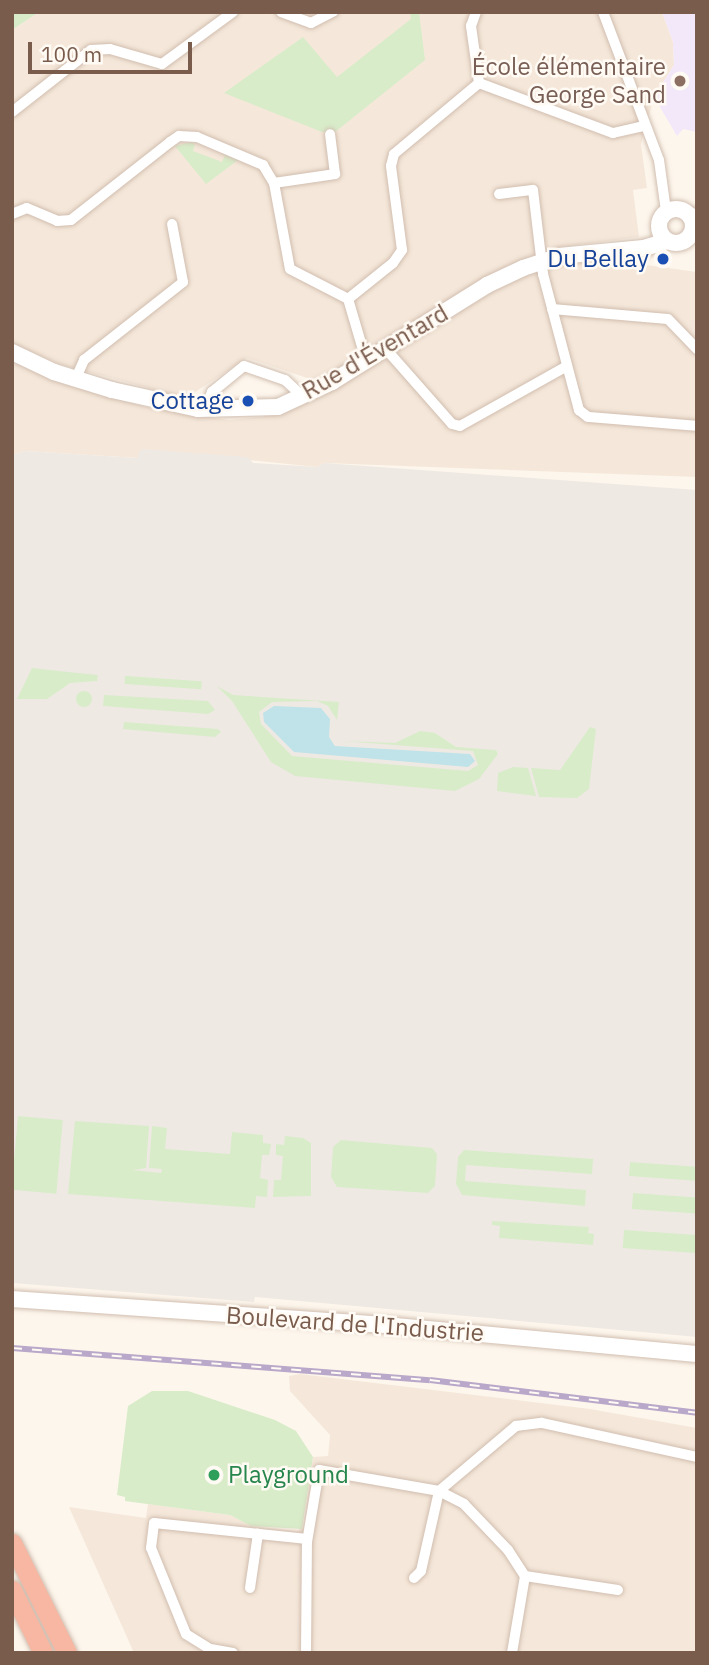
<!DOCTYPE html>
<meta charset="utf-8">
<style>
body{margin:0}
#map{position:relative;width:709px;height:1665px;overflow:hidden;background:#fdf6ec;font-family:"IBM Plex Sans",sans-serif}
div>[style]{position:absolute}
.residential>*{inset:0;background:#f5e8da}
.industrial>*{inset:0;background:#efe9e4}
.education>*{inset:0;background:#f3e8fa}
.green>*{inset:0;background:#d8ecc9;transform-origin:0 0}
.round{border-radius:50%}
.water>*{inset:0;background:#bfe3e8}
.roads{filter:drop-shadow(0 0 2px #d1beb0) drop-shadow(0 0 2px #d1beb0)}
.street>*{height:10px;margin:-5px;padding:0 5px;transform-origin:5px;border-radius:5px;background:#fff}
.secondary>*{height:16px;margin:-8px;padding:0 8px;transform-origin:8px;border-radius:8px;background:#fff}
.secondary>.ring{margin:-8px;padding:0;box-sizing:content-box;background:none;border:16px solid #fff;border-radius:50%}
.highway>*{height:19px;margin:-9.5px;padding:0 9.5px;transform-origin:9.5px;border-radius:9.5px;background:#f7b7a3}
.rail>*{height:6px;margin-top:-3px;transform-origin:0;background:repeating-linear-gradient(90deg,#fffaf3 0 10px,#b9a8c9 0 20px);box-sizing:border-box;border-block:2px solid #b9a8c9}
.dots>*{width:19px;height:19px;translate:-50% -50%;box-sizing:border-box;border:4px solid #fffaf3;border-radius:50%}
span{translate:-50% -50%;white-space:nowrap;text-align:center;line-height:1.15;-webkit-text-stroke:5px #fffaf3;paint-order:stroke}
.education-label{font-size:24px;color:#785e54}
.right{translate:-100% -50%;text-align:right}
.transit-label{font-size:24px;color:#164399}
.street-label{font-size:24px;color:#7a5c4d}
.leisure-label{font-size:24px;color:#27864d}
.left{translate:0 -50%;text-align:left}
.frame{position:absolute;inset:0;border:14px solid #7a5c4d;pointer-events:none}
.scale{position:absolute;left:28px;top:42px;width:164px;height:32px;box-sizing:border-box;border:4px solid #7a5c4d;border-top:0;padding-left:9px;font-size:21px;line-height:24px;white-space:nowrap;color:#7a5c4d;-webkit-text-stroke:5px #fffaf3;paint-order:stroke}
</style>
<div id="map">
<div class="residential">
<div style="clip-path:polygon(39px 12px,662px 12px,673px 42px,674px 65px,654px 97px,641px 144px,647px 188px,633px 190px,639px 237px,560px 247px,505px 267px,316px 381px,247px 358px,186px 398px,59px 364px,12px 343px,12px 30px)"></div>
<div style="clip-path:polygon(587px 259px,588px 267px,639px 264px,697px 272px,697px 477px,324px 463px,317px 467px,141px 449px,138px 458px,25px 451px,12px 455px,12px 362px,63px 384px,153px 409px,229px 420px,262px 417px,323px 396px,492px 292px,527px 275px)"></div>
<div style="clip-path:polygon(300px 1374px,590px 1409px,697px 1428px,697px 1653px,134px 1653px,69px 1507px,146px 1518px,148px 1504px,230px 1515px,251px 1526px,297px 1531px,303px 1527px,313px 1457px,328px 1456px,330px 1435px,290px 1391px,289px 1376px)"></div>
</div>
<div class="industrial">
<div style="clip-path:polygon(141px 449px,248px 457px,253px 463px,317px 467px,324px 463px,697px 490px,697px 1337px,255px 1297px,254px 1302px,12px 1283px,12px 455px,25px 451px,137px 458px)"></div>
</div>
<div class="education">
<div style="clip-path:polygon(662px 12px,697px 12px,697px 132px,683px 129px,677px 136px,654px 97px,674px 65px,673px 42px)"></div>
</div>
<div class="green">
<div style="clip-path:polygon(12px 12px,39px 12px,12px 30px)"></div>
<div style="clip-path:polygon(410px 12px,419px 12px,425px 60px,335px 132px,322px 132px,224px 93px,303px 37px,337px 77px,411px 19px)"></div>
<div style="clip-path:polygon(191px 142px,195px 144px,193px 151px,222px 162px,225px 155px,238px 160px,206px 184px,175px 146px)"></div>
<div style="clip-path:polygon(32px 668px,68px 672px,98px 675px,97px 681px,70px 683px,47px 699px,17px 699px)"></div>
<div style="left:125px;top:676px;width:77px;height:8px;rotate:4deg"></div>
<div style="clip-path:polygon(217px 686px,233px 695px,339px 702px,337px 720px,328px 706px,317px 701px,272px 702px,259px 712px,261px 724px,292px 756px,468px 771px,478px 765px,473px 751px,342px 741px,395px 743px,420px 731px,435px 733px,456px 747px,496px 750px,498px 754px,479px 779px,455px 791px,295px 776px,271px 762px,232px 701px)"></div>
<div class="round" style="left:76px;top:691px;width:16px;height:16px"></div>
<div style="clip-path:polygon(104px 695px,208px 701px,215px 710px,208px 714px,103px 706px)"></div>
<div style="clip-path:polygon(124px 722px,218px 729px,221px 732px,215px 737px,123px 729px)"></div>
<div style="clip-path:polygon(590px 727px,596px 729px,589px 789px,577px 798px,539px 797px,531px 768px,560px 770px)"></div>
<div style="clip-path:polygon(513px 767px,528px 768px,536px 796px,497px 791px,498px 773px)"></div>
<div style="left:18px;top:1116px;width:45px;height:74px;rotate:5deg"></div>
<div style="clip-path:polygon(75px 1121px,149px 1126px,146px 1168px,133px 1170px,161px 1173px,162px 1169px,149px 1168px,152px 1126px,167px 1128px,165px 1149px,230px 1154px,232px 1132px,263px 1135px,263px 1143px,271px 1144px,269px 1155px,262px 1155px,260px 1178px,268px 1180px,267px 1197px,256px 1196px,255px 1208px,68px 1194px)"></div>
<div style="clip-path:polygon(285px 1136px,303px 1138px,311px 1143px,311px 1196px,273px 1197px,274px 1180px,281px 1180px,283px 1156px,276px 1155px,276px 1144px,284px 1145px)"></div>
<div style="clip-path:polygon(341px 1140px,432px 1148px,437px 1154px,435px 1186px,428px 1193px,337px 1187px,331px 1177px,333px 1147px)"></div>
<div style="clip-path:polygon(464px 1150px,593px 1159px,592px 1174px,466px 1165px,465px 1181px,586px 1190px,585px 1206px,462px 1195px,456px 1184px,458px 1157px)"></div>
<div style="left:630px;top:1162px;width:67px;height:14px;rotate:4deg"></div>
<div style="left:633px;top:1193px;width:64px;height:16px;rotate:4deg"></div>
<div style="clip-path:polygon(492px 1221px,589px 1227px,588px 1233px,594px 1234px,593px 1245px,499px 1238px,500px 1226px,492px 1225px)"></div>
<div style="left:624px;top:1230px;width:73px;height:18px;rotate:4deg"></div>
<div style="clip-path:polygon(152px 1391px,188px 1391px,275px 1420px,296px 1431px,313px 1457px,302px 1529px,251px 1526px,230px 1515px,125px 1501px,125px 1497px,117px 1495px,128px 1406px)"></div>
</div>
<div class="water">
<div style="clip-path:polygon(274px 706px,321px 708px,330px 719px,329px 737px,335px 746px,470px 754px,475px 761px,468px 767px,294px 752px,264px 722px,263px 713px)"></div>
</div>
<div class="roads">
<div class="street">
<div style="left:281px;top:12px;width:32px;rotate:20deg"></div>
<div style="left:311px;top:23px;width:25px;rotate:-27deg"></div>
<div style="left:603px;top:12px;width:158px;rotate:69.3deg"></div>
<div style="left:659px;top:160px;width:51px;rotate:82.2deg"></div>
<div style="left:479px;top:83px;width:143px;rotate:20.5deg"></div>
<div style="left:613px;top:133px;width:31px;rotate:-13deg"></div>
<div style="left:12px;top:112px;width:100px;rotate:-38.1deg"></div>
<div style="left:91px;top:50px;width:19px;rotate:-3deg"></div>
<div style="left:110px;top:49px;width:54px;rotate:16.1deg"></div>
<div style="left:162px;top:64px;width:88px;rotate:-36.2deg"></div>
<div style="left:274px;top:183px;width:62px;rotate:-8.4deg"></div>
<div style="left:335px;top:174px;width:40px;rotate:-97.1deg"></div>
<div style="left:499px;top:194px;width:34px;rotate:-7deg"></div>
<div style="left:533px;top:190px;width:85px;rotate:83.2deg"></div>
<div style="left:543px;top:274px;width:141px;rotate:75.2deg"></div>
<div style="left:579px;top:410px;width:11px;rotate:38deg"></div>
<div style="left:588px;top:417px;width:109px;rotate:4.7deg"></div>
<div style="left:12px;top:214px;width:16px;rotate:-22deg"></div>
<div style="left:27px;top:208px;width:33px;rotate:23deg"></div>
<div style="left:57px;top:221px;width:14px;rotate:-4deg"></div>
<div style="left:71px;top:220px;width:126px;rotate:-38.2deg"></div>
<div style="left:170px;top:142px;width:11px;rotate:-34deg"></div>
<div style="left:179px;top:136px;width:18px;rotate:3deg"></div>
<div style="left:197px;top:137px;width:72px;rotate:23deg"></div>
<div style="left:263px;top:165px;width:21px;rotate:59deg"></div>
<div style="left:274px;top:183px;width:87px;rotate:79.5deg"></div>
<div style="left:290px;top:269px;width:65px;rotate:27.3deg"></div>
<div style="left:690px;top:216px;width:8px;rotate:-23deg"></div>
<div style="left:552px;top:309px;width:116px;rotate:4.9deg"></div>
<div style="left:668px;top:319px;width:42px;rotate:46deg"></div>
<div style="left:385px;top:348px;width:101px;rotate:48.6deg"></div>
<div style="left:452px;top:424px;width:8px;rotate:14deg"></div>
<div style="left:460px;top:426px;width:120px;rotate:-29.3deg"></div>
<div style="left:366px;top:360px;width:64px;rotate:-106.4deg"></div>
<div style="left:348px;top:299px;width:58px;rotate:-38.7deg"></div>
<div style="left:393px;top:263px;width:16px;rotate:-55deg"></div>
<div style="left:402px;top:250px;width:85px;rotate:-97.5deg"></div>
<div style="left:391px;top:166px;width:12px;rotate:-76deg"></div>
<div style="left:394px;top:154px;width:111px;rotate:-39.9deg"></div>
<div style="left:479px;top:83px;width:58px;rotate:-98deg"></div>
<div style="left:471px;top:26px;width:15px;rotate:-70deg"></div>
<div style="left:76px;top:378px;width:20px;rotate:-66deg"></div>
<div style="left:84px;top:360px;width:126px;rotate:-38.2deg"></div>
<div style="left:183px;top:282px;width:59px;rotate:-100.7deg"></div>
<div style="left:204px;top:410px;width:20px;rotate:-66deg"></div>
<div style="left:212px;top:392px;width:41px;rotate:-39.1deg"></div>
<div style="left:244px;top:366px;width:43px;rotate:18.9deg"></div>
<div style="left:285px;top:380px;width:23px;rotate:43deg"></div>
<div style="left:525px;top:1576px;width:94px;rotate:8.6deg"></div>
<div style="left:414px;top:1578px;width:10px;rotate:-45deg"></div>
<div style="left:421px;top:1571px;width:82px;rotate:-77.3deg"></div>
<div style="left:439px;top:1491px;width:101px;rotate:-40.2deg"></div>
<div style="left:516px;top:1426px;width:26px;rotate:-7deg"></div>
<div style="left:542px;top:1423px;width:159px;rotate:12.4deg"></div>
<div style="left:250px;top:1588px;width:55px;rotate:-81.6deg"></div>
<div style="left:233px;top:1653px;width:23px;rotate:-170deg"></div>
<div style="left:210px;top:1649px;width:28px;rotate:-148deg"></div>
<div style="left:186px;top:1634px;width:93px;rotate:-112.1deg"></div>
<div style="left:151px;top:1548px;width:25px;rotate:-83deg"></div>
<div style="left:154px;top:1523px;width:154px;rotate:6deg"></div>
<div style="left:306px;top:1653px;width:111px;rotate:-89.5deg"></div>
<div style="left:307px;top:1542px;width:73px;rotate:-80.5deg"></div>
<div style="left:319px;top:1470px;width:122px;rotate:9.9deg"></div>
<div style="left:439px;top:1491px;width:28px;rotate:27deg"></div>
<div style="left:464px;top:1504px;width:64px;rotate:46.3deg"></div>
<div style="left:508px;top:1550px;width:31px;rotate:57deg"></div>
<div style="left:525px;top:1576px;width:78px;rotate:99.6deg"></div>
</div>
<div class="secondary">
<div class="ring" style="left:659px;top:209px;width:18px;height:18px"></div>
<div style="left:12px;top:352px;width:47px;rotate:25.5deg"></div>
<div style="left:54px;top:372px;width:61px;rotate:17.2deg"></div>
<div style="left:112px;top:390px;width:88px;rotate:12.5deg"></div>
<div style="left:198px;top:409px;width:80px;rotate:-1.4deg"></div>
<div style="left:278px;top:407px;width:60px;rotate:-24.8deg"></div>
<div style="left:332px;top:382px;width:183px;rotate:-32deg"></div>
<div style="left:487px;top:285px;width:40px;rotate:-25deg"></div>
<div style="left:523px;top:268px;width:38px;rotate:-18deg"></div>
<div style="left:559px;top:256px;width:85px;rotate:-5.4deg"></div>
<div style="left:644px;top:248px;width:24px;rotate:-17deg"></div>
<div style="left:12px;top:1299px;width:384px;rotate:4deg"></div>
<div style="left:395px;top:1326px;width:303px;rotate:5.3deg"></div>
</div>
<div class="highway">
<div style="left:12px;top:1543px;width:123px;rotate:63.4deg"></div>
<div style="left:12px;top:1590px;width:70px;rotate:63.8deg"></div>
</div>
</div>
<div class="rail">
<div style="left:12px;top:1348px;width:419px;rotate:4.4deg"></div>
<div style="left:430px;top:1380px;width:269px;rotate:7deg"></div>
</div>
<div class="dots">
<div style="left:680px;top:81px;background:#8d6e63"></div>
<div style="left:663px;top:259px;background:#1a4fb4"></div>
<div style="left:248px;top:401px;background:#1a4fb4"></div>
<div style="left:214px;top:1475px;background:#2e9e5b"></div>
</div>
<div class="education-label">
<span class="right" style="left:666px;top:81px">École élémentaire<br>George Sand</span>
</div>
<div class="transit-label">
<span class="right" style="left:649px;top:259px">Du Bellay</span>
<span class="right" style="left:234px;top:401px">Cottage</span>
</div>
<div class="street-label">
<span style="left:375px;top:352px;rotate:-30deg">Rue d'Éventard</span>
<span style="left:355px;top:1324px;rotate:4deg">Boulevard de l'Industrie</span>
</div>
<div class="leisure-label">
<span class="left" style="left:228px;top:1475px">Playground</span>
</div>
<div class="frame"></div>
<div class="scale">100 m</div>
</div>
